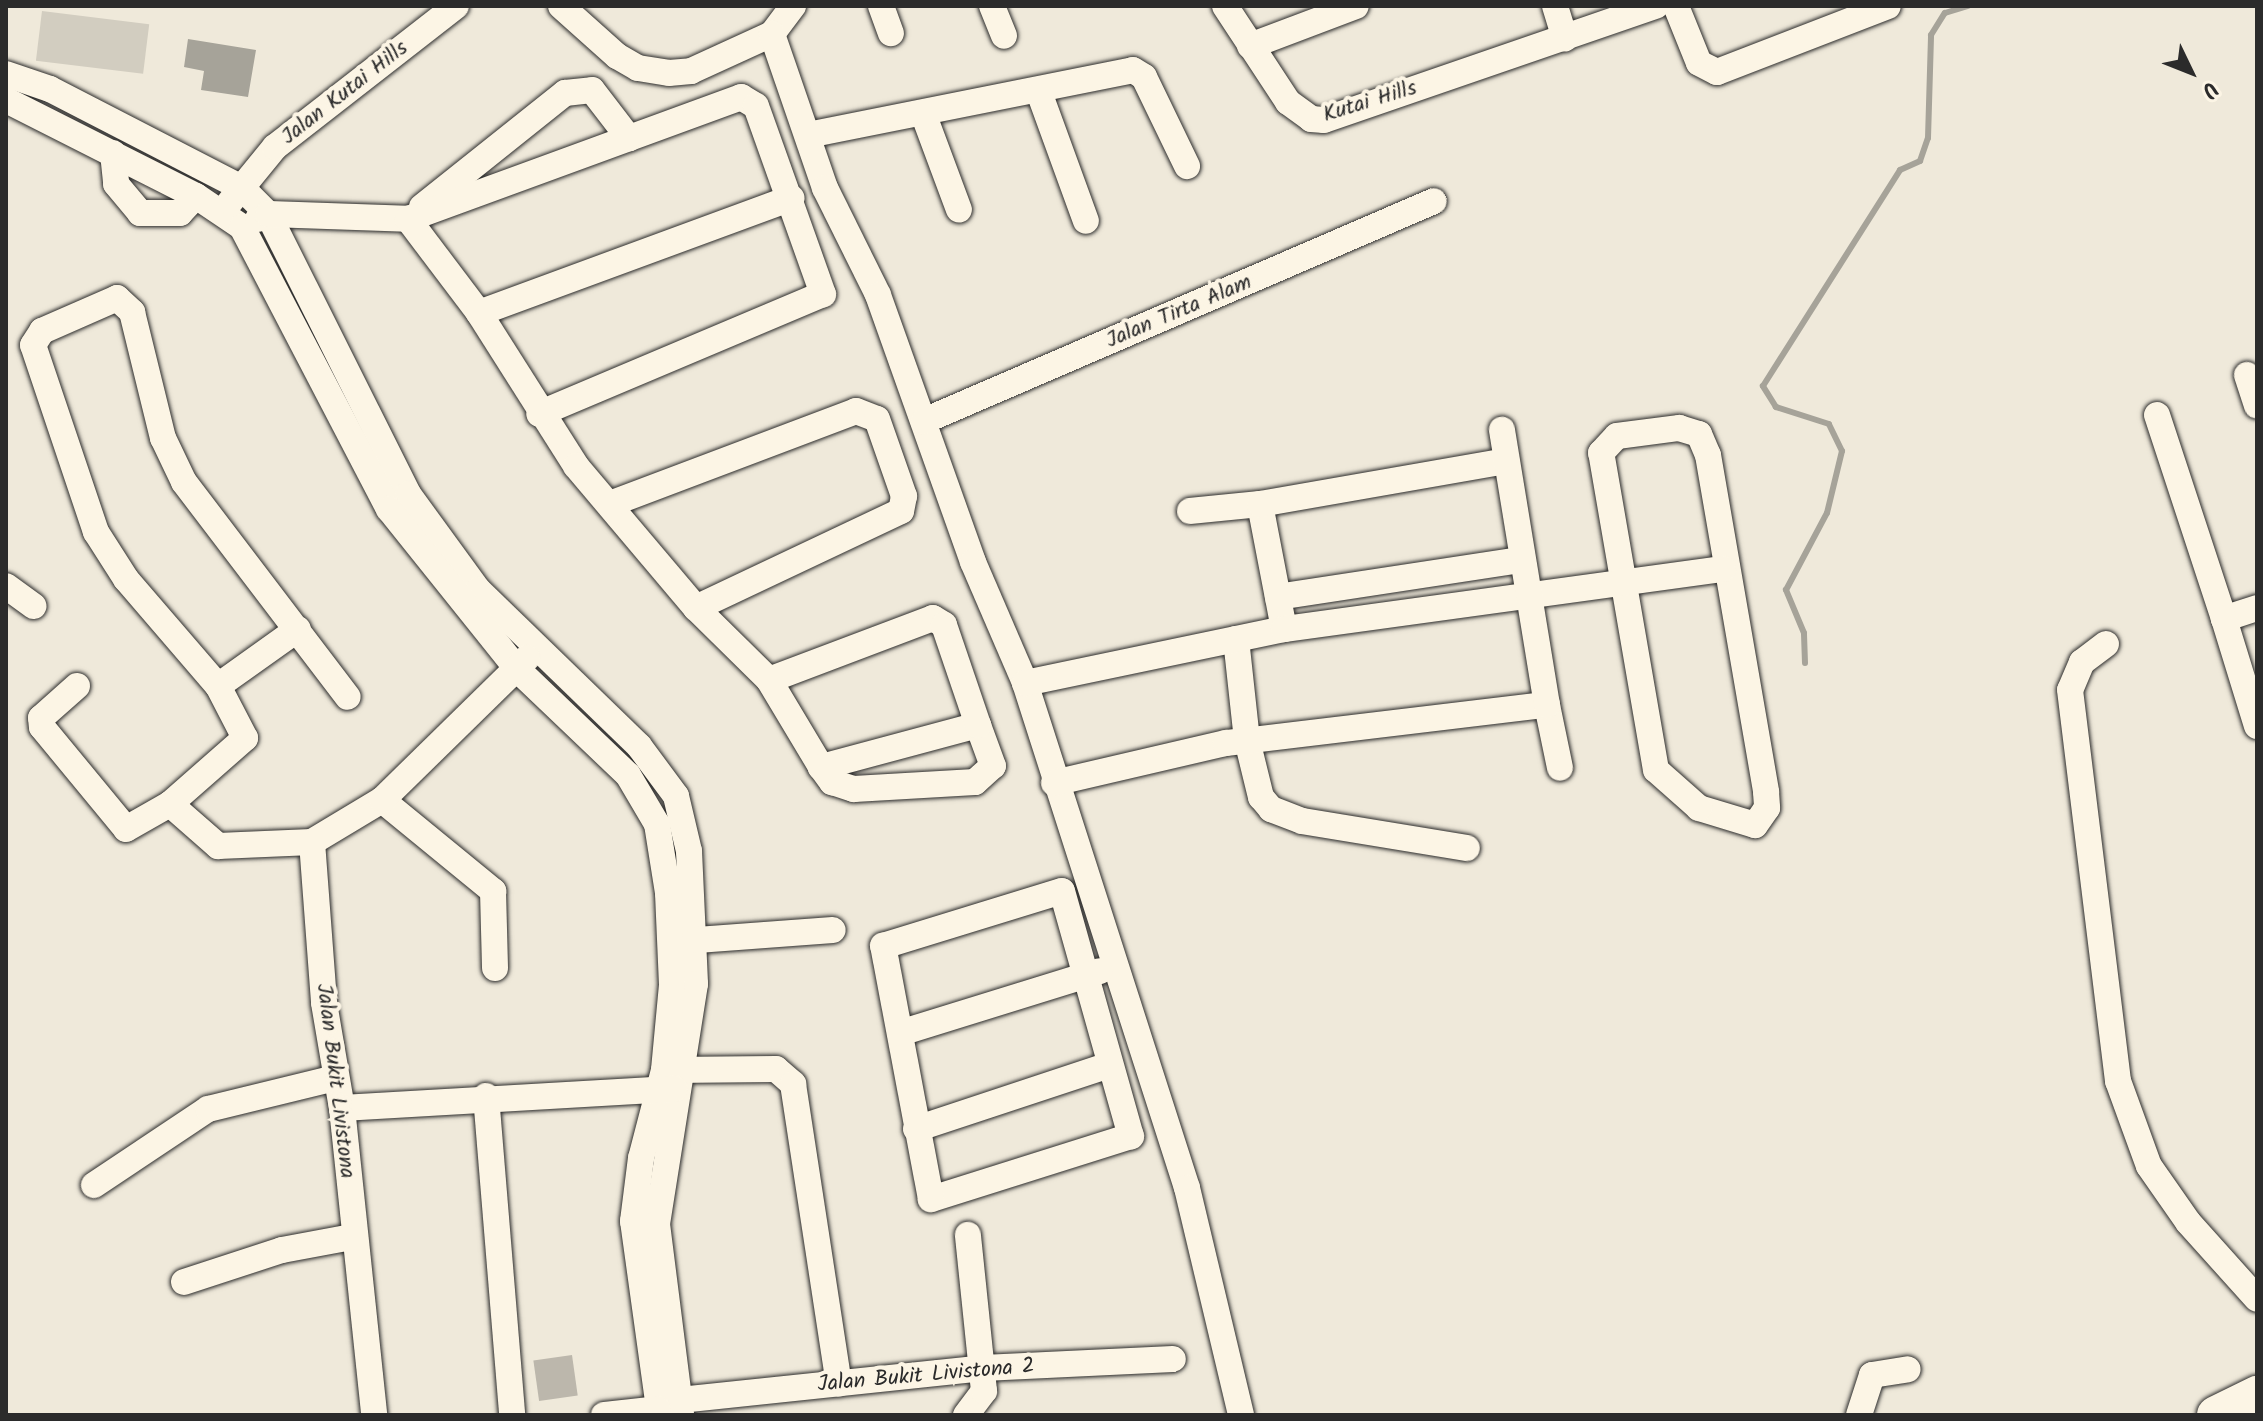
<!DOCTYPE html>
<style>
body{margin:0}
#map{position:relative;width:2263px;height:1421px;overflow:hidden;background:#efe9da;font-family:Kalam,sans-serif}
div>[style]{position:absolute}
.green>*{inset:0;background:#d2cdc0;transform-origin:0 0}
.water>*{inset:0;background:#a6a399}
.stream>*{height:6px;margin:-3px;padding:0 3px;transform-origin:3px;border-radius:3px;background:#a6a399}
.building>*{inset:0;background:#bcb7ac;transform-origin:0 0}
.roads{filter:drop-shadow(0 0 2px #2b2b2b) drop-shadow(0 0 2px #2b2b2b)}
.minor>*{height:26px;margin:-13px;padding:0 13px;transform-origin:13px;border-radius:13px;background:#fcf5e5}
.highway>*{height:38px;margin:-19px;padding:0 19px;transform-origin:19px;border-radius:19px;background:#fcf5e5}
span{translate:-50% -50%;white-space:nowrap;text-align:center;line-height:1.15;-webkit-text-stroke:8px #fcf5e5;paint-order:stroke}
.street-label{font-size:22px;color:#2b2b2b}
.frame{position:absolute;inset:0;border:8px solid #2b2b2b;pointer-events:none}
.north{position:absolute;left:2151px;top:32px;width:80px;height:80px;-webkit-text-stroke:6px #fcf5e5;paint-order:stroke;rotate:133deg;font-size:22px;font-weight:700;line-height:32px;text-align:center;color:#2b2b2b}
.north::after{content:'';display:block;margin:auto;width:28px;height:36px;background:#2b2b2b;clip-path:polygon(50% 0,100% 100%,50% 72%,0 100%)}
</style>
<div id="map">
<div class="green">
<div style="left:42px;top:11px;width:108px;height:50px;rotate:7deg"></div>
</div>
<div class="water">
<div style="clip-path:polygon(188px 39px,256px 50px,248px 97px,201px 90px,204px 71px,184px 67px)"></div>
</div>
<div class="stream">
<div style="left:1805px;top:663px;width:30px;rotate:-92deg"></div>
<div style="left:1804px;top:633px;width:47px;rotate:-112.7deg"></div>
<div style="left:1786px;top:590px;width:87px;rotate:-62deg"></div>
<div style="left:1827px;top:513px;width:64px;rotate:-76.4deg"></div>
<div style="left:1842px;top:451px;width:30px;rotate:-116deg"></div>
<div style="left:1829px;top:424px;width:56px;rotate:-162.2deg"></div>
<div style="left:1776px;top:407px;width:25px;rotate:-122deg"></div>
<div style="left:1763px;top:386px;width:256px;rotate:-57.6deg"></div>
<div style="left:1900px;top:170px;width:22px;rotate:-24deg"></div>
<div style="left:1920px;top:161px;width:24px;rotate:-71deg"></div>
<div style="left:1928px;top:138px;width:103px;rotate:-88.3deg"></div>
<div style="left:1931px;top:35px;width:26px;rotate:-58deg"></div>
<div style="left:1945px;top:13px;width:24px;rotate:-17deg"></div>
</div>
<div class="building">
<div style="left:572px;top:1355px;width:41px;height:39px;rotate:82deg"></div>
</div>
<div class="roads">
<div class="minor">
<div style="left:561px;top:6px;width:75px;rotate:41.8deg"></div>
<div style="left:617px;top:56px;width:24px;rotate:30deg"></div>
<div style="left:638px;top:68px;width:31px;rotate:9deg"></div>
<div style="left:669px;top:73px;width:22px;rotate:-5deg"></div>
<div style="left:691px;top:71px;width:89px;rotate:-24.6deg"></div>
<div style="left:772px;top:34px;width:35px;rotate:-53deg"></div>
<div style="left:881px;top:6px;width:29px;rotate:70deg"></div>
<div style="left:992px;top:6px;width:32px;rotate:68deg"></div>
<div style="left:1225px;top:6px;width:115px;rotate:56.7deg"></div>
<div style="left:1288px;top:102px;width:29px;rotate:36deg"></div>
<div style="left:1311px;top:119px;width:13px;rotate:4deg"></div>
<div style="left:1324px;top:120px;width:351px;rotate:-19deg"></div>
<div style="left:1555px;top:6px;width:34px;rotate:73deg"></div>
<div style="left:1676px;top:6px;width:61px;rotate:68deg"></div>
<div style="left:1699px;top:63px;width:20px;rotate:27deg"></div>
<div style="left:1717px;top:72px;width:183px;rotate:-21.1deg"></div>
<div style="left:772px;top:34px;width:163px;rotate:71deg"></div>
<div style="left:825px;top:188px;width:119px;rotate:63.6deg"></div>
<div style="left:878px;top:295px;width:283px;rotate:70.4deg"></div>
<div style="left:973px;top:562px;width:132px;rotate:66.7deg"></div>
<div style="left:1025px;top:683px;width:530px;rotate:72.21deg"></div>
<div style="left:1187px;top:1188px;width:233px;rotate:76.6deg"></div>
<div style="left:1250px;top:46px;width:113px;rotate:-20.7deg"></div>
<div style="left:6px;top:74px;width:46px;rotate:18.8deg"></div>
<div style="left:50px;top:89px;width:216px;rotate:27.3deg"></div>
<div style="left:242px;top:188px;width:37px;rotate:45deg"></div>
<div style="left:268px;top:214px;width:313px;rotate:63.4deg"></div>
<div style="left:408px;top:494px;width:119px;rotate:53.9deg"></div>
<div style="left:478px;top:590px;width:224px;rotate:44.1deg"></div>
<div style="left:639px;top:746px;width:62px;rotate:53.5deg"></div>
<div style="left:676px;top:796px;width:57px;rotate:76.7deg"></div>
<div style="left:689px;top:851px;width:133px;rotate:87.4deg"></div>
<div style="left:695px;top:984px;width:243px;rotate:99deg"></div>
<div style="left:657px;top:1224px;width:193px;rotate:82.8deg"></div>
<div style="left:1039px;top:92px;width:137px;rotate:70deg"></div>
<div style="left:6px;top:100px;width:213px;rotate:26.8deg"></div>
<div style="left:196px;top:196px;width:55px;rotate:34deg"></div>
<div style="left:242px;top:227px;width:318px;rotate:62.5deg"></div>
<div style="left:389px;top:509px;width:205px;rotate:51.3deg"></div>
<div style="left:517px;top:669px;width:153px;rotate:43.7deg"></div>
<div style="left:628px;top:775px;width:57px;rotate:59.4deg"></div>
<div style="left:657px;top:824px;width:70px;rotate:80.9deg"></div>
<div style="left:668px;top:893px;width:92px;rotate:87.5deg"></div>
<div style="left:672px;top:985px;width:85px;rotate:95.4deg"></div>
<div style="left:664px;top:1070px;width:91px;rotate:104.6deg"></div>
<div style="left:641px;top:1158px;width:64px;rotate:97.2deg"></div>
<div style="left:633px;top:1221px;width:196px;rotate:82.1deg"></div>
<div style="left:923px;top:113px;width:103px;rotate:69.6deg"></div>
<div style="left:808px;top:135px;width:331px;rotate:-11.3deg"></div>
<div style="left:1133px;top:70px;width:13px;rotate:32deg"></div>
<div style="left:1144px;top:77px;width:99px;rotate:64.2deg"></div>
<div style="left:113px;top:153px;width:31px;rotate:84deg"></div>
<div style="left:116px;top:184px;width:38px;rotate:50deg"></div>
<div style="left:140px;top:213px;width:40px"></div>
<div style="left:180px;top:213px;width:23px;rotate:-47deg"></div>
<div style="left:230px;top:202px;width:71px;rotate:-50.7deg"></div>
<div style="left:275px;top:147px;width:229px;rotate:-37.9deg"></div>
<div style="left:422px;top:207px;width:183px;rotate:-38.6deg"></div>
<div style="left:565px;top:93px;width:27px;rotate:-6deg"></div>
<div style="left:592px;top:90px;width:61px;rotate:52.4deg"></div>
<div style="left:258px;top:219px;width:11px;rotate:-27deg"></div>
<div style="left:268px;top:214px;width:140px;rotate:2deg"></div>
<div style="left:408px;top:219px;width:118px;rotate:52.9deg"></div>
<div style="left:479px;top:313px;width:181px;rotate:57.6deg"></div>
<div style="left:576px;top:466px;width:186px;rotate:49.8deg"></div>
<div style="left:696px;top:608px;width:103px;rotate:44.6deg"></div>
<div style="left:769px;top:680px;width:101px;rotate:59.1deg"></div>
<div style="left:821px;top:767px;width:19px;rotate:54deg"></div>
<div style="left:832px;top:782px;width:23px;rotate:18deg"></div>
<div style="left:854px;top:789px;width:121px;rotate:-3.3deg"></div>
<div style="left:975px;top:782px;width:24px;rotate:-42deg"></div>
<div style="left:993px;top:766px;width:44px;rotate:-110.1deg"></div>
<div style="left:978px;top:725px;width:163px;rotate:165deg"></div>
<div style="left:408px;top:219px;width:355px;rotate:-20.1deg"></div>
<div style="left:741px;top:97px;width:17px;rotate:31deg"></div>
<div style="left:756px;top:106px;width:200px;rotate:70.4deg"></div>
<div style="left:823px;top:294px;width:308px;rotate:157.1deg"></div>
<div style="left:479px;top:313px;width:333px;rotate:-20.2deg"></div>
<div style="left:2247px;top:375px;width:32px;rotate:72deg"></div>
<div style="left:2157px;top:415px;width:215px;rotate:71.8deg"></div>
<div style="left:924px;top:421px;width:555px;rotate:-23.33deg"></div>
<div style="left:1679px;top:428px;width:21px;rotate:17deg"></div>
<div style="left:1699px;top:434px;width:23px;rotate:67deg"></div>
<div style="left:1708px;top:455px;width:342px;rotate:80.2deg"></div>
<div style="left:1766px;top:792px;width:16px;rotate:86deg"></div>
<div style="left:1767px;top:808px;width:21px;rotate:125deg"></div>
<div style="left:1755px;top:825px;width:59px;rotate:-163.1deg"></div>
<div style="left:1699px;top:808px;width:57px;rotate:-138.5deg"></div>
<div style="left:1656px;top:770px;width:322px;rotate:-99.8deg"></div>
<div style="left:1601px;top:453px;width:23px;rotate:-47deg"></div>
<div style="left:1617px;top:436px;width:63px;rotate:-7.4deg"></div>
<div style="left:610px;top:504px;width:263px;rotate:-20.7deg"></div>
<div style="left:856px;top:411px;width:22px;rotate:21deg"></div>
<div style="left:877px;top:419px;width:82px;rotate:70.7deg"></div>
<div style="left:904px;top:496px;width:15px;rotate:101deg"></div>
<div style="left:901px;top:511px;width:227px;rotate:154.7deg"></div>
<div style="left:1190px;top:511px;width:70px;rotate:-5.7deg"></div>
<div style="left:6px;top:586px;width:34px;rotate:36deg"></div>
<div style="left:1278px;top:597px;width:246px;rotate:-8.7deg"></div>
<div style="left:2257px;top:608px;width:35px;rotate:162deg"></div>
<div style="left:2224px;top:619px;width:112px;rotate:72.9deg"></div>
<div style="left:1284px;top:629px;width:127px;rotate:-100.9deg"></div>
<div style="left:1260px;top:504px;width:250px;rotate:-9.9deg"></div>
<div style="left:1236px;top:639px;width:102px;rotate:83.8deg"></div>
<div style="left:1247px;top:740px;width:59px;rotate:76.2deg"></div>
<div style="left:1261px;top:797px;width:16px;rotate:50deg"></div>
<div style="left:1271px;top:809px;width:33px;rotate:21deg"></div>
<div style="left:1302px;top:821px;width:167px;rotate:9.3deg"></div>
<div style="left:2106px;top:644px;width:30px;rotate:143deg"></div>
<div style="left:2082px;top:662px;width:30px;rotate:113deg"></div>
<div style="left:2070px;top:690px;width:394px;rotate:83deg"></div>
<div style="left:2118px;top:1081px;width:90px;rotate:70deg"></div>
<div style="left:2149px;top:1166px;width:68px;rotate:55.1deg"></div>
<div style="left:2188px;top:1222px;width:103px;rotate:48.1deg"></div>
<div style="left:769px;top:680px;width:175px;rotate:-20.7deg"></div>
<div style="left:933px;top:618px;width:13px;rotate:32deg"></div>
<div style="left:944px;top:625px;width:106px;rotate:71.2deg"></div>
<div style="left:1025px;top:683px;width:265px;rotate:-11.8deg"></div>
<div style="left:1284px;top:629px;width:443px;rotate:-7.8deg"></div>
<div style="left:77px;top:686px;width:48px;rotate:138.4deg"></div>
<div style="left:41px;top:718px;width:9px;rotate:84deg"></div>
<div style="left:42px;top:727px;width:132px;rotate:50.5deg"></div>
<div style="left:126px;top:829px;width:51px;rotate:-29.6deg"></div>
<div style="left:170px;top:804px;width:100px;rotate:-41.3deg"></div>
<div style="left:245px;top:738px;width:59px;rotate:-117.4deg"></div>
<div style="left:218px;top:686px;width:141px;rotate:-130.7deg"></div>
<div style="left:126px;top:579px;width:56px;rotate:-122.6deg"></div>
<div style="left:96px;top:532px;width:197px;rotate:-108.6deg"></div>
<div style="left:33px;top:345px;width:17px;rotate:-57deg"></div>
<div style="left:42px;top:331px;width:82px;rotate:-23.7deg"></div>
<div style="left:117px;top:298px;width:21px;rotate:43deg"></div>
<div style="left:132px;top:312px;width:130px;rotate:76.2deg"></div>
<div style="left:163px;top:438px;width:49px;rotate:64.5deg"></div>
<div style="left:184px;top:482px;width:270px;rotate:52.7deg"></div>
<div style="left:218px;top:686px;width:98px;rotate:-35.5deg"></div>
<div style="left:1547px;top:705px;width:64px;rotate:78.3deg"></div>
<div style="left:1054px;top:783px;width:177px;rotate:-13.1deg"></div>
<div style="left:1226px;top:743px;width:323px;rotate:-6.8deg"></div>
<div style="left:1547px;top:705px;width:279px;rotate:-99.3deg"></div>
<div style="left:382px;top:800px;width:144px;rotate:39.3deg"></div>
<div style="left:493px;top:891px;width:77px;rotate:88.5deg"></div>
<div style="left:170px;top:804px;width:64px;rotate:41.2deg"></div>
<div style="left:218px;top:846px;width:94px;rotate:-2.4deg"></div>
<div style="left:312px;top:842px;width:82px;rotate:-31deg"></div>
<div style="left:382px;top:800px;width:203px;rotate:-44.4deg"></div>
<div style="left:312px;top:842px;width:161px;rotate:85.7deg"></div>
<div style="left:324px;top:1003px;width:107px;rotate:80.3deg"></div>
<div style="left:342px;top:1108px;width:309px;rotate:84deg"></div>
<div style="left:1062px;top:891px;width:255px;rotate:74.3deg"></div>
<div style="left:1131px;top:1136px;width:210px;rotate:162.5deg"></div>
<div style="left:931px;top:1199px;width:258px;rotate:-100.7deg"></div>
<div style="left:883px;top:946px;width:187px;rotate:-17.1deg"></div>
<div style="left:697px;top:940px;width:136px;rotate:-4.2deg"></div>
<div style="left:900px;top:1033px;width:209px;rotate:-17.2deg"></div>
<div style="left:669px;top:1070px;width:107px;rotate:-0.5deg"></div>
<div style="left:776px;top:1069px;width:23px;rotate:41deg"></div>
<div style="left:793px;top:1084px;width:303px;rotate:81.3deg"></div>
<div style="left:486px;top:1096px;width:320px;rotate:85.3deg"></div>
<div style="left:342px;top:1108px;width:333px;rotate:-3.3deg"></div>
<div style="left:916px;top:1129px;width:204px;rotate:-18.3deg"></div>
<div style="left:94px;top:1185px;width:137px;rotate:-33.7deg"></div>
<div style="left:208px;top:1109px;width:131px;rotate:-13.7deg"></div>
<div style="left:184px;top:1282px;width:103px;rotate:-18.1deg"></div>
<div style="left:282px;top:1250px;width:71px;rotate:-10.5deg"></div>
<div style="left:680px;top:1400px;width:305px;rotate:-6deg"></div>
<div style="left:983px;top:1368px;width:190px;rotate:-2.7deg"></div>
<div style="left:604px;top:1415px;width:54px;rotate:-6.3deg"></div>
<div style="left:966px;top:1415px;width:30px;rotate:-53deg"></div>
<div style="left:984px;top:1391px;width:157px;rotate:-95.9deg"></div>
<div style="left:1859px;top:1415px;width:42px;rotate:-72deg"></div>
<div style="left:1872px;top:1375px;width:36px;rotate:-9deg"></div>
</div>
<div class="highway">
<div style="left:2216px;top:1415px;width:46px;rotate:-26deg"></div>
</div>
</div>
<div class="street-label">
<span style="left:345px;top:93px;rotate:-38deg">Jalan Kutai Hills</span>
<span style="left:1370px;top:102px;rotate:-17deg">Kutai Hills</span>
<span style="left:1179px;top:312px;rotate:-23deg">Jalan Tirta Alam</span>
<span style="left:335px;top:1081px;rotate:83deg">Jalan Bukit Livistona</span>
<span style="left:926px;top:1376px;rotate:-5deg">Jalan Bukit Livistona 2</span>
</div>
<div class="frame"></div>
<div class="north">U</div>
</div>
